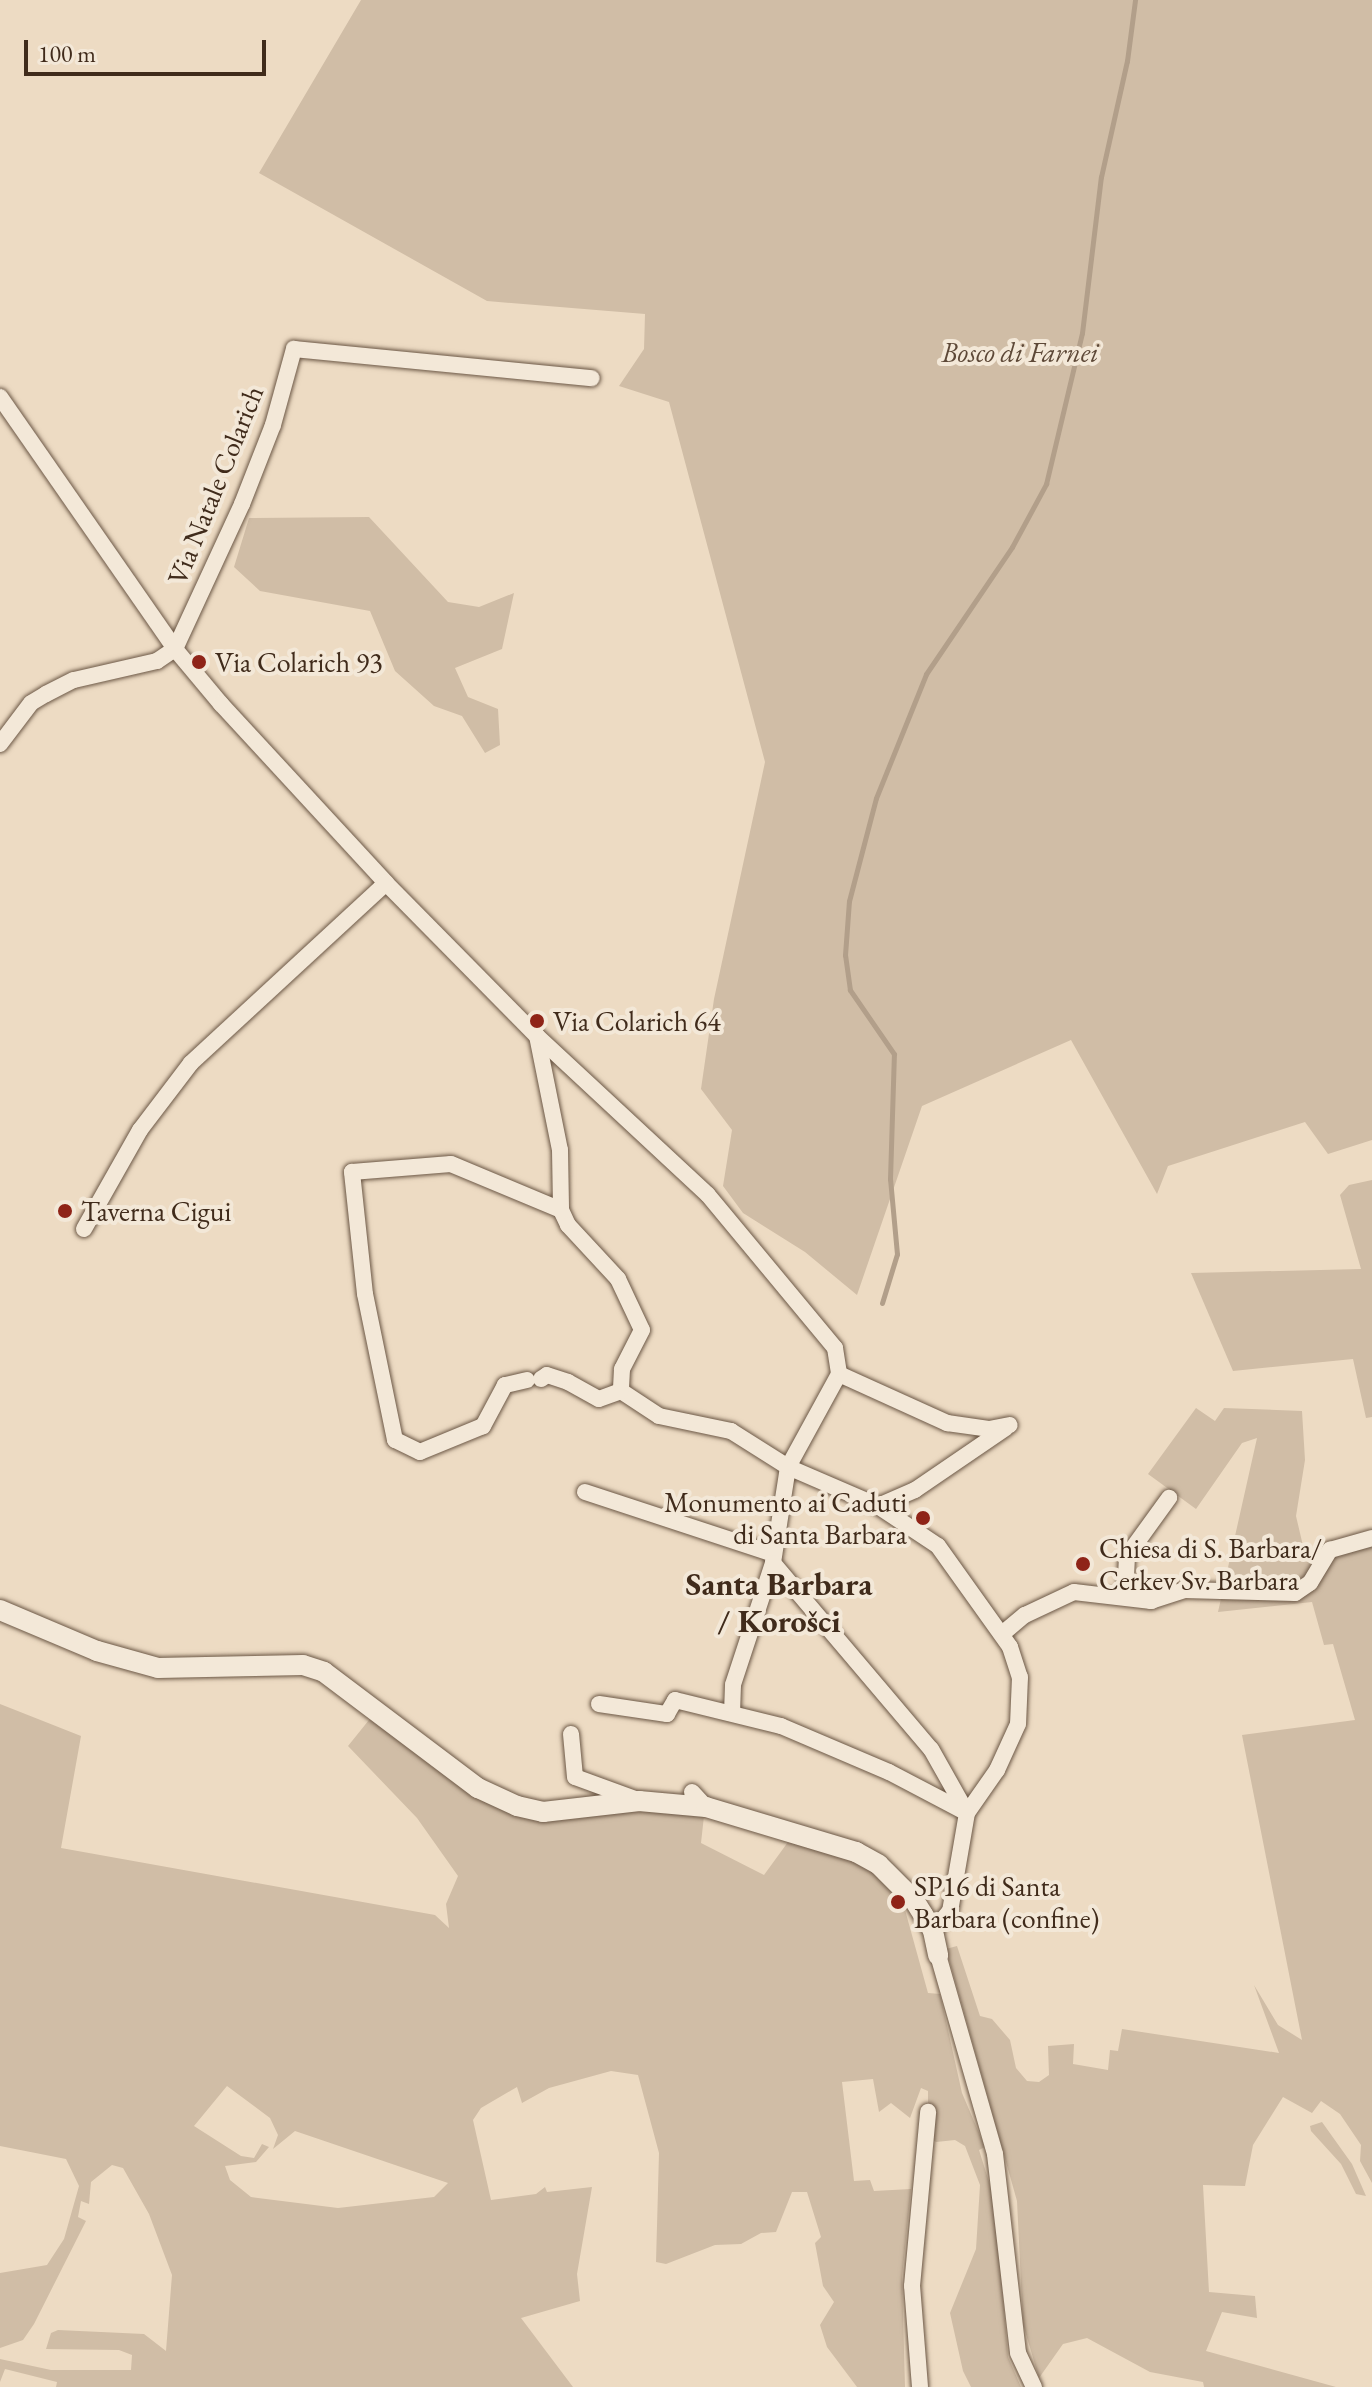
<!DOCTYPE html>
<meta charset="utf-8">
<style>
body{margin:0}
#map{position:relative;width:1372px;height:2387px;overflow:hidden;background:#eddbc3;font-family:"EB Garamond",serif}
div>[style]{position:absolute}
.green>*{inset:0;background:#d0bda6}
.stream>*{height:5px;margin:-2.5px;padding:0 2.5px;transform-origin:2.5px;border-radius:2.5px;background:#b29f8a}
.roads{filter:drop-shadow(0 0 2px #6b5745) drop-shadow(0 0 2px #6b5745)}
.minor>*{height:16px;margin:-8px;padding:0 8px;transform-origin:8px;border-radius:8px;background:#f3e8d8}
.tertiary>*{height:20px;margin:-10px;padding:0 10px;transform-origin:10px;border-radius:10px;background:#f3e8d8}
.dots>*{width:22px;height:22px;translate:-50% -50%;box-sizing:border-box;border:4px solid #f3e8d8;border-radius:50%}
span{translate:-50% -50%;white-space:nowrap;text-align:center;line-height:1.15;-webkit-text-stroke:8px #f3e8d8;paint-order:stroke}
.park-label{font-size:28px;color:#5d4837;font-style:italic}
.street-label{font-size:28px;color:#402b1b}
.poi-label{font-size:28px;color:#402b1b}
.left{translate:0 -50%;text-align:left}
.right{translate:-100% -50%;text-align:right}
.quarter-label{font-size:32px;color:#402b1b;font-weight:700}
.scale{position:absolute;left:24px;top:40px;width:242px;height:36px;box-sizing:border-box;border:4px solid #402b1b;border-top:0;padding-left:10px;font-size:24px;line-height:28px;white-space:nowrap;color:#402b1b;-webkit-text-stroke:6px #f3e8d8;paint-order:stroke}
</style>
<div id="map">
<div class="green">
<div style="clip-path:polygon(361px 0,1372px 0,1372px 1140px,1328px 1154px,1305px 1122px,1168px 1166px,1157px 1194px,1071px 1040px,922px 1106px,857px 1295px,805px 1252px,743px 1213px,723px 1186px,732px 1130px,701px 1089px,714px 999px,765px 762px,669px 402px,619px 386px,644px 349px,645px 314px,487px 301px,259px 173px)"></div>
<div style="clip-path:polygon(369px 517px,448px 602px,479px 607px,514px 593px,502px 649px,455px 668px,468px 697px,498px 709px,500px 745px,485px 753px,462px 716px,434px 706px,395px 671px,370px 611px,260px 591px,234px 567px,249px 518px)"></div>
<div style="clip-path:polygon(1372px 1180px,1372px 1417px,1366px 1418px,1353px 1359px,1233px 1371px,1191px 1273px,1361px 1269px,1340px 1195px,1349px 1185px)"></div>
<div style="clip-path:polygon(1196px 1408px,1215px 1421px,1224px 1408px,1302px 1411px,1305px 1460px,1296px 1516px,1304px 1550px,1372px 1530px,1372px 2183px,1360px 2161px,1361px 2145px,1340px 2114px,1321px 2101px,1312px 2113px,1283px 2097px,1253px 2145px,1245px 2186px,1203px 2185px,1209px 2292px,1255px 2296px,1257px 2318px,1222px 2312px,1206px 2351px,1336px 2387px,1204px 2387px,1203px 2382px,1150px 2372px,1087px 2338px,1063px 2344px,1039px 2378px,1023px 2324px,1017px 2201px,946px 1949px,957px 1946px,980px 2016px,992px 2019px,1010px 2040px,1016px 2068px,1027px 2081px,1039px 2082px,1049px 2075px,1048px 2046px,1074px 2044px,1073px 2064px,1108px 2070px,1110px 2050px,1118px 2051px,1122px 2029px,1279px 2053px,1254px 1985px,1278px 2025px,1302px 2040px,1242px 1735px,1355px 1720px,1333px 1644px,1324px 1645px,1312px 1602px,1218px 1612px,1257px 1438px,1242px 1443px,1196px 1509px,1148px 1474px)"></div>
<div style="clip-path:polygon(evenodd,0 1704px,81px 1736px,61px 1848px,435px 1915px,449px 1928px,446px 1904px,458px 1876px,417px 1818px,348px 1746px,373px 1715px,522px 1815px,637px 1810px,704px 1816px,701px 1843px,764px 1875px,788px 1842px,862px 1862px,902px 1899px,928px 1993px,940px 1994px,962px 2093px,985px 2147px,979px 2150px,995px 2201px,1008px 2357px,1021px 2387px,971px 2387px,963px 2371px,950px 2313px,976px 2249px,980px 2185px,965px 2146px,955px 2140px,936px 2142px,928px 2136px,928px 2091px,921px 2088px,910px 2118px,891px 2103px,879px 2112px,873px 2079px,842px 2082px,854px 2181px,870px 2180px,874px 2191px,911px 2189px,902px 2277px,905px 2387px,857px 2387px,827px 2347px,820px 2325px,834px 2302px,823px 2286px,815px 2243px,821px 2237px,807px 2192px,792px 2192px,776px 2232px,761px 2233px,741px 2244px,715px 2245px,666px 2264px,656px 2262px,659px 2153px,638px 2075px,611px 2071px,549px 2088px,522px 2103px,517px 2087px,481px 2108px,473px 2120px,491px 2200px,536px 2194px,545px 2187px,547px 2192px,592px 2187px,577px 2274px,580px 2301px,521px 2318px,573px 2387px,56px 2387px,57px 2382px,5px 2369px,0 2382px,0 2359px,51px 2370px,131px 2370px,132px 2355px,119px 2350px,46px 2349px,51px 2333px,58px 2330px,144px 2334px,166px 2351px,172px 2275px,149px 2214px,123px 2168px,112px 2165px,91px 2182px,89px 2204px,81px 2201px,78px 2217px,86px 2221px,34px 2324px,23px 2340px,0 2348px,0 2273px,47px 2265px,64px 2239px,79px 2186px,66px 2159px,0 2146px,0 1704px,227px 2086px,270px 2118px,278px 2135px,273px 2149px,295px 2131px,448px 2183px,434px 2197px,338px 2208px,251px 2197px,230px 2180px,225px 2166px,256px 2162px,269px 2147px,262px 2144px,254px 2158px,241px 2156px,194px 2126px,227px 2086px)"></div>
<div style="clip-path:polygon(1322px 2122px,1352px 2164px,1366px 2196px,1356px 2194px,1341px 2164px,1311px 2131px,1310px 2126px)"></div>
</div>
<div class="stream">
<div style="left:882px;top:1303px;width:51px;rotate:-73deg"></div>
<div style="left:897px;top:1254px;width:75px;rotate:-95.3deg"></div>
<div style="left:890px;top:1179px;width:125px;rotate:-88.2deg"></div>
<div style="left:894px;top:1054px;width:78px;rotate:-124.5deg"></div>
<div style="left:850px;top:990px;width:35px;rotate:-98deg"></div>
<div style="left:845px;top:955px;width:54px;rotate:-85.8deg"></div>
<div style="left:849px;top:901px;width:106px;rotate:-75.3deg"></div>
<div style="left:876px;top:798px;width:134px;rotate:-68deg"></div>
<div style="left:926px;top:674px;width:153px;rotate:-55.9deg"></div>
<div style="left:1012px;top:547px;width:72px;rotate:-61.6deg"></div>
<div style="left:1046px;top:484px;width:155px;rotate:-76.6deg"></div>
<div style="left:1082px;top:333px;width:157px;rotate:-83.1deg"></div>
<div style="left:1101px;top:177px;width:119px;rotate:-77.4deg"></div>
<div style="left:1127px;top:61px;width:62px;rotate:-82.5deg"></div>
</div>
<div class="roads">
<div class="minor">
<div style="left:0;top:397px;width:307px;rotate:55.2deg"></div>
<div style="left:175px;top:649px;width:72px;rotate:50.1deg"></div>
<div style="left:221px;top:704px;width:243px;rotate:47.3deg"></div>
<div style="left:386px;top:883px;width:215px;rotate:45.4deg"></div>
<div style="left:537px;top:1036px;width:233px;rotate:42.9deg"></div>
<div style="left:708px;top:1195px;width:199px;rotate:50.3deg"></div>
<div style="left:835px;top:1348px;width:26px;rotate:81deg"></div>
<div style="left:839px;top:1374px;width:106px;rotate:118.7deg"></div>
<div style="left:788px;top:1467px;width:97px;rotate:98.9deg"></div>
<div style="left:773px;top:1563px;width:128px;rotate:108.2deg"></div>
<div style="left:733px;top:1685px;width:27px;rotate:92deg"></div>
<div style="left:0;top:744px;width:51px;rotate:-52.9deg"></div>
<div style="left:31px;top:703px;width:17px;rotate:-31deg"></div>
<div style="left:46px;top:694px;width:31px;rotate:-27deg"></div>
<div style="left:74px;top:680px;width:85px;rotate:-12.9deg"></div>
<div style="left:157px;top:661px;width:22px;rotate:-34deg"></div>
<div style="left:175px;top:649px;width:160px;rotate:-65.2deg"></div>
<div style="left:242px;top:504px;width:85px;rotate:-68.6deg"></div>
<div style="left:273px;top:425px;width:79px;rotate:-74.6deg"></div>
<div style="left:294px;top:349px;width:299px;rotate:5.6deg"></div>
<div style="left:537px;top:1036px;width:116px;rotate:78.6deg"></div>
<div style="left:560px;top:1150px;width:60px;rotate:89deg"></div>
<div style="left:561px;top:1210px;width:17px;rotate:65deg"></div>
<div style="left:568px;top:1225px;width:74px;rotate:47.2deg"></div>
<div style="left:618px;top:1279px;width:56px;rotate:64.8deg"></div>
<div style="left:642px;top:1330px;width:44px;rotate:117.1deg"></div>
<div style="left:622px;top:1369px;width:22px;rotate:93deg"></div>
<div style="left:621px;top:1391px;width:45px;rotate:33.3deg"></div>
<div style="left:659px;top:1416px;width:74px;rotate:11.8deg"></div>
<div style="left:731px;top:1431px;width:67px;rotate:32.3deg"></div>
<div style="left:788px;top:1467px;width:98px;rotate:23.4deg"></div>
<div style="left:878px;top:1506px;width:72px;rotate:33.7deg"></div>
<div style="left:938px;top:1546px;width:124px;rotate:54.5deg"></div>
<div style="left:1010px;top:1647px;width:32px;rotate:72deg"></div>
<div style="left:1020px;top:1677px;width:47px;rotate:92.4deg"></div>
<div style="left:1018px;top:1724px;width:51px;rotate:114.5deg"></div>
<div style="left:997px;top:1770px;width:52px;rotate:124.9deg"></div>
<div style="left:967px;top:1813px;width:99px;rotate:99.8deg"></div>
<div style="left:950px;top:1911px;width:26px;rotate:130deg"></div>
<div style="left:84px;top:1229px;width:114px;rotate:-60.5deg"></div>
<div style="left:140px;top:1130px;width:84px;rotate:-52.7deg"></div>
<div style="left:191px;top:1063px;width:265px;rotate:-42.7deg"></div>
<div style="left:839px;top:1374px;width:119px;rotate:24.4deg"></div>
<div style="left:947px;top:1423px;width:42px;rotate:8.1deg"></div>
<div style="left:989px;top:1429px;width:21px;rotate:-11deg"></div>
<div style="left:541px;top:1379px;width:7px;rotate:-34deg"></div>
<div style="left:547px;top:1375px;width:22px;rotate:18deg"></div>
<div style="left:568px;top:1382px;width:35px;rotate:29deg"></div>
<div style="left:599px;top:1399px;width:23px;rotate:-20deg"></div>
<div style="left:527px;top:1380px;width:23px;rotate:167deg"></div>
<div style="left:505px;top:1385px;width:47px;rotate:118.2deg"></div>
<div style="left:483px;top:1426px;width:68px;rotate:157.6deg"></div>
<div style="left:420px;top:1452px;width:28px;rotate:-154deg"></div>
<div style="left:395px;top:1440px;width:149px;rotate:-101.6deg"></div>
<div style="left:365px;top:1294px;width:123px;rotate:-96.1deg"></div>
<div style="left:352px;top:1172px;width:99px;rotate:-4.6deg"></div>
<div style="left:451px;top:1164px;width:119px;rotate:22.7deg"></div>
<div style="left:585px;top:1492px;width:199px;rotate:18.2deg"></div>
<div style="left:878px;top:1506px;width:40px;rotate:-23.4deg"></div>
<div style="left:915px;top:1490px;width:110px;rotate:-34.3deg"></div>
<div style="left:773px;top:1563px;width:244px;rotate:49.7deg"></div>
<div style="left:931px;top:1749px;width:73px;rotate:60.6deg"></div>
<div style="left:1125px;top:1596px;width:40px;rotate:-87.1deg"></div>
<div style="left:1127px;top:1556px;width:72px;rotate:-54.1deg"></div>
<div style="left:1002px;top:1634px;width:30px;rotate:-40deg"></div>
<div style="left:1025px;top:1615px;width:54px;rotate:-25.1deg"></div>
<div style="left:1074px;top:1592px;width:78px;rotate:6.7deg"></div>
<div style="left:1151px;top:1601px;width:35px;rotate:-18deg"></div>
<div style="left:1184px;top:1590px;width:111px;rotate:1.5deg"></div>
<div style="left:1295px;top:1593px;width:18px;rotate:-34deg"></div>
<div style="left:1310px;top:1583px;width:39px;rotate:-59deg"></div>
<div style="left:1330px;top:1550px;width:44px;rotate:-15.9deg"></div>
<div style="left:599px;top:1704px;width:69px;rotate:8.4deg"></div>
<div style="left:667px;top:1714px;width:16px;rotate:-60deg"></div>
<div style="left:675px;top:1700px;width:109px;rotate:13.8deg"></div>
<div style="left:781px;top:1726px;width:117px;rotate:23.1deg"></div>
<div style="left:889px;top:1772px;width:88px;rotate:27.7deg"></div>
<div style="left:571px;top:1734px;width:43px;rotate:84.7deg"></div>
<div style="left:575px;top:1777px;width:67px;rotate:20.1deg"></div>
<div style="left:692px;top:1792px;width:21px;rotate:47deg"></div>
<div style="left:938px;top:1955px;width:207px;rotate:74deg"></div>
<div style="left:995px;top:2154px;width:200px;rotate:83.4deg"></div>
<div style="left:1018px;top:2353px;width:38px;rotate:65deg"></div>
<div style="left:920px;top:2387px;width:101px;rotate:-94.5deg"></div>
<div style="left:912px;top:2286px;width:175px;rotate:-84.7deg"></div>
</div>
<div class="tertiary">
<div style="left:0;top:1610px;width:105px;rotate:22.9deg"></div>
<div style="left:97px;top:1651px;width:63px;rotate:15.6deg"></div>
<div style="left:158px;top:1668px;width:145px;rotate:-1.2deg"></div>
<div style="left:303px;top:1665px;width:22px;rotate:18deg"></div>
<div style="left:324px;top:1672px;width:193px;rotate:37deg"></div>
<div style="left:478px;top:1788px;width:43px;rotate:24.8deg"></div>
<div style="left:517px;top:1806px;width:27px;rotate:13deg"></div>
<div style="left:543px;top:1812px;width:97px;rotate:-6.5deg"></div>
<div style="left:639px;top:1801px;width:67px;rotate:5.1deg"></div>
<div style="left:706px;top:1807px;width:157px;rotate:16.7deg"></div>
<div style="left:856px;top:1852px;width:26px;rotate:29deg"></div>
<div style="left:879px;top:1865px;width:49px;rotate:45deg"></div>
<div style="left:914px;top:1900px;width:36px;rotate:58deg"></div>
<div style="left:933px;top:1931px;width:25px;rotate:78deg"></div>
</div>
</div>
<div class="dots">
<div style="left:199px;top:662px;background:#8f2418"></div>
<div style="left:537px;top:1021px;background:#8f2418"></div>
<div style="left:65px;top:1211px;background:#8f2418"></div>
<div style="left:923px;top:1518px;background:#8f2418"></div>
<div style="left:1083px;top:1564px;background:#8f2418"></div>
<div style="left:898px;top:1902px;background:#8f2418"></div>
</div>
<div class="park-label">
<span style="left:1020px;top:352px">Bosco di Farnei</span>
</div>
<div class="street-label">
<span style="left:215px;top:485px;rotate:-68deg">Via Natale Colarich</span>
</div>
<div class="poi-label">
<span class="left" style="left:215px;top:662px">Via Colarich 93</span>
<span class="left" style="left:553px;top:1021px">Via Colarich 64</span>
<span class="left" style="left:81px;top:1211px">Taverna Cigui</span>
<span class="right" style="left:907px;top:1518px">Monumento ai Caduti<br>di Santa Barbara</span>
<span class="left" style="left:1099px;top:1564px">Chiesa di S. Barbara/<br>Cerkev Sv. Barbara</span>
<span class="left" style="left:914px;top:1902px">SP16 di Santa<br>Barbara (confine)</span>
</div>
<div class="quarter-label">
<span style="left:779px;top:1603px">Santa Barbara<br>/ Korošci</span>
</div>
<div class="scale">100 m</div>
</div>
